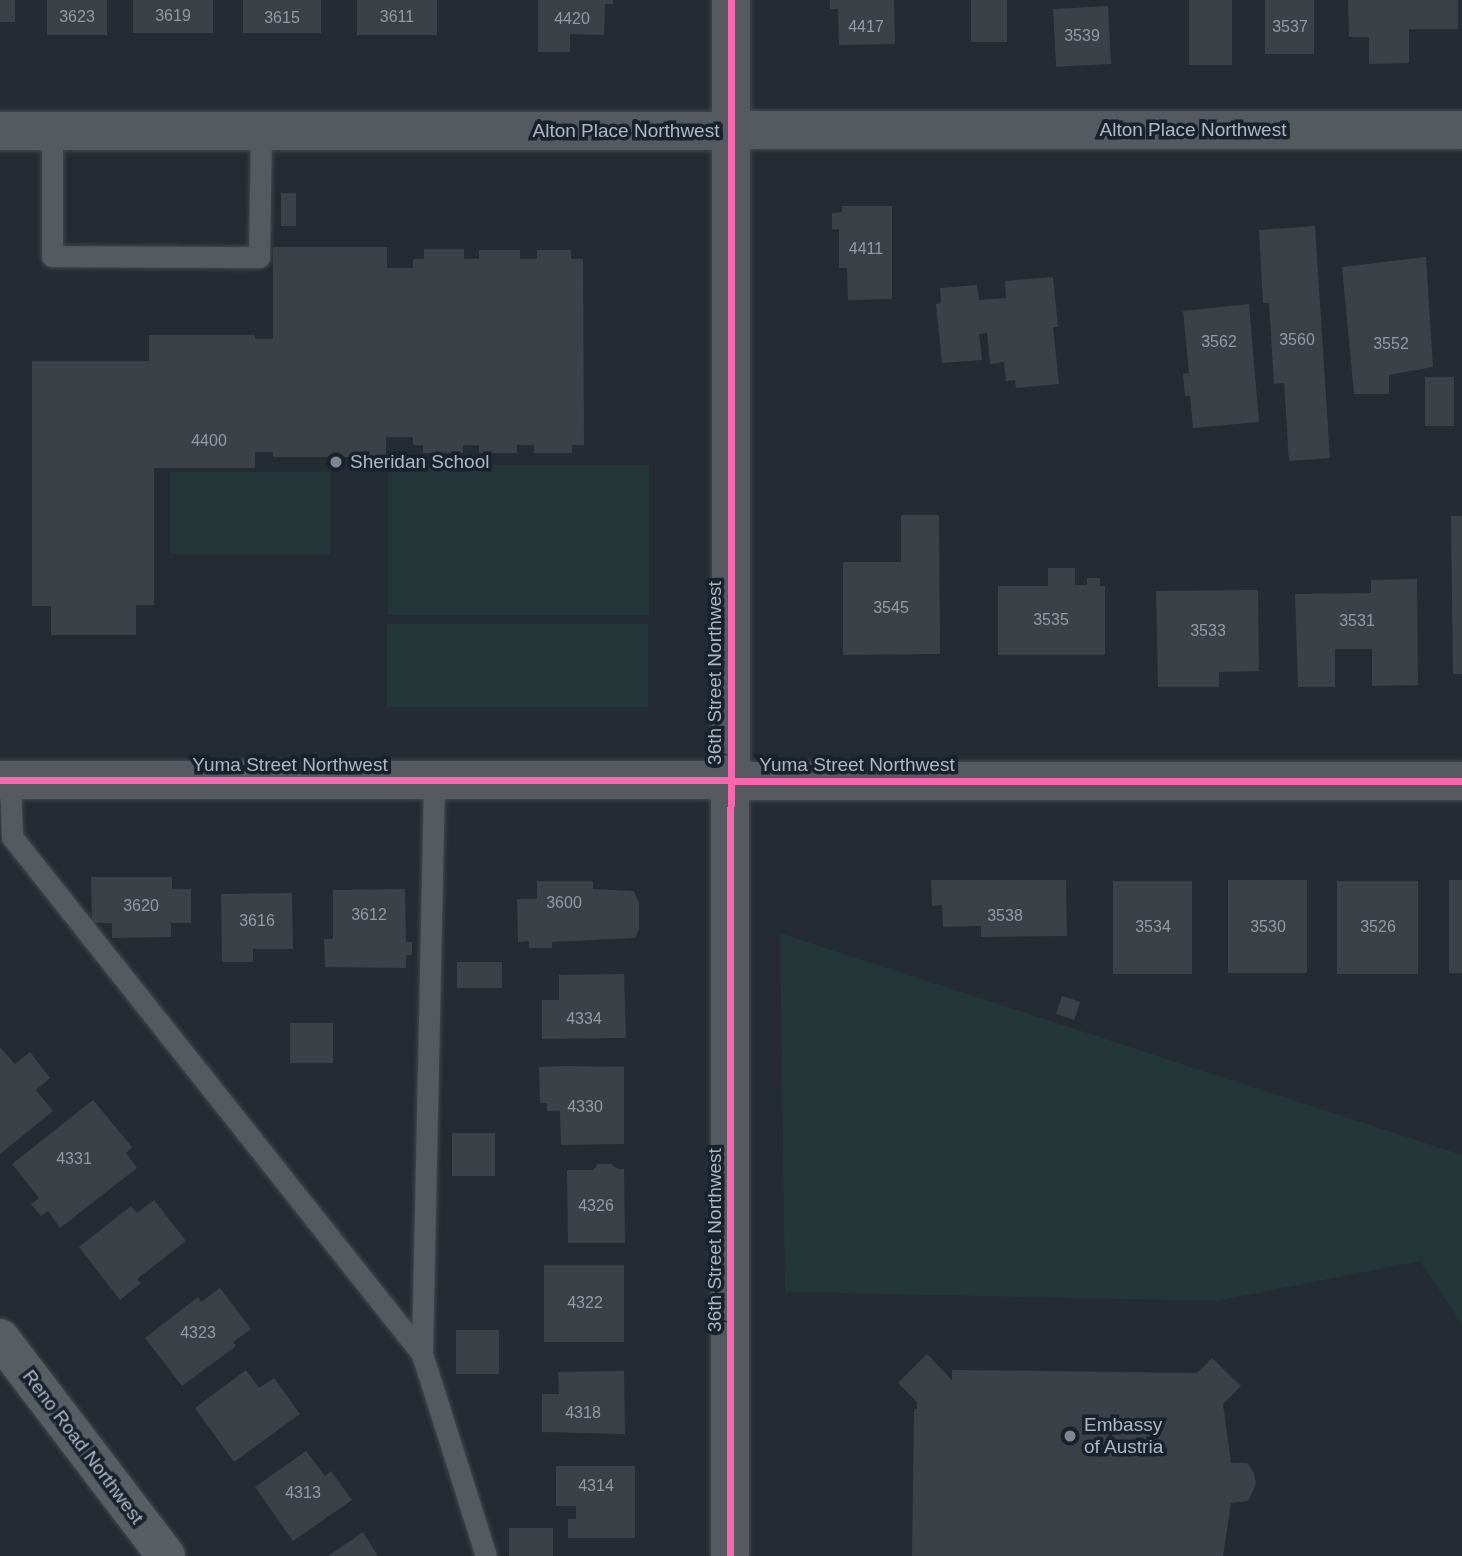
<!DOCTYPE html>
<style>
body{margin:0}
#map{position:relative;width:1462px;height:1556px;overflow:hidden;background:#252b32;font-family:Arial,sans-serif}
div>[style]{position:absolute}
.green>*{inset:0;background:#233638;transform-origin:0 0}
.building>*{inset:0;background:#3c4147;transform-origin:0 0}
.roads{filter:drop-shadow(0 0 2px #42474c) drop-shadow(0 0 2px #42474c)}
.service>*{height:21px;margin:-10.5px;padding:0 10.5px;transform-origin:10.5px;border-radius:10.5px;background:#555960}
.minor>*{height:38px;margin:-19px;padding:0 19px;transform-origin:19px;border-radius:19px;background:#555960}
.secondary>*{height:38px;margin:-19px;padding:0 19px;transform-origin:19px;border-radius:19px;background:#595e65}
.cycleway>*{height:7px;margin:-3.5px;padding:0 3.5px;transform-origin:3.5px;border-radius:3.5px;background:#f766af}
.dots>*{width:19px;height:19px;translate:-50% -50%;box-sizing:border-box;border:4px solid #19212c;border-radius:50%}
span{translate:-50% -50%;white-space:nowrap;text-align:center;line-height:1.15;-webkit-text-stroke:7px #19212c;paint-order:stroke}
.number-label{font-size:16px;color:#929aa5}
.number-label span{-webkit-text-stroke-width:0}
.street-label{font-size:19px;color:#aeb7c4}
.poi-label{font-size:19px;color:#aeb7c4}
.left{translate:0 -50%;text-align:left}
</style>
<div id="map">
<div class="green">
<div style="left:388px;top:465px;width:261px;height:150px"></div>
<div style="left:330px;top:472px;width:82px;height:160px;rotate:90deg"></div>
<div style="left:387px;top:624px;width:261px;height:83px"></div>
<div style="clip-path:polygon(780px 933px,1462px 1155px,1462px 1324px,1420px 1261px,1217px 1301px,785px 1292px)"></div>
</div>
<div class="building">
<div style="left:0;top:0;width:15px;height:22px"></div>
<div style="left:47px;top:0;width:60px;height:35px"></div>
<div style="left:133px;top:0;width:80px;height:33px"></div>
<div style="left:243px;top:0;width:78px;height:33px"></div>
<div style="left:357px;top:0;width:80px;height:35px"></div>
<div style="clip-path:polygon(538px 0,613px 0,613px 4px,605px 4px,604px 35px,570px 34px,570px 52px,538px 52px)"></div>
<div style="clip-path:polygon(830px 0,894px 0,895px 44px,839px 45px,838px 9px,830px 9px)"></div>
<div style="left:971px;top:0;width:36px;height:42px"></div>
<div style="left:1189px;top:0;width:43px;height:65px"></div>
<div style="left:1265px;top:0;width:49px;height:54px"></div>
<div style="clip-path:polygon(1348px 0,1458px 0,1458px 29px,1409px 29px,1409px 63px,1369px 64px,1369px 37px,1349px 37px)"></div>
<div style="left:1108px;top:6px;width:58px;height:55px;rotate:87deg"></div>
<div style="left:281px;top:193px;width:15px;height:33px"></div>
<div style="clip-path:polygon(842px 206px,892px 206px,892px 299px,848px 300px,847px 268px,839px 268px,839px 229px,832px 229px,832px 213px,842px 212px)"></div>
<div style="clip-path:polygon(1315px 226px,1330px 458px,1289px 461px,1284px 383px,1274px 384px,1269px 303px,1263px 303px,1259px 230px)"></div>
<div style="clip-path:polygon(273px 247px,387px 247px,387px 268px,413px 268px,413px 259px,424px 259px,424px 249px,464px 249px,464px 259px,479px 259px,479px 250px,520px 250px,520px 259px,537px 259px,537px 250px,571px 250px,571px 259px,583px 259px,584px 445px,572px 445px,572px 453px,534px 453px,534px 445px,517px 445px,517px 453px,479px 453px,479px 445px,463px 445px,463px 453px,423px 453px,423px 445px,413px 445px,413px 437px,386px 437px,386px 457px,273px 457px,273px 452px,255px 452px,255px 468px,154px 468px,154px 605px,136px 605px,136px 635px,51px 635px,51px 606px,32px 606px,32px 361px,149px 361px,149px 335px,255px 335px,255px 339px,273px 339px)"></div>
<div style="clip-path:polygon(1426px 257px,1433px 367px,1389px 375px,1389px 394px,1354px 394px,1342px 267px)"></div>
<div style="clip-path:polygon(1053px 277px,1058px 327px,1053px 327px,1059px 384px,1016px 388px,1015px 380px,1006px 381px,1004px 362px,990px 364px,987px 333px,979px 334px,982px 360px,942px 363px,936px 304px,941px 303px,940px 288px,977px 285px,979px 300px,1006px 298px,1005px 281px)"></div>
<div style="clip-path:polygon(1249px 304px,1259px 422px,1193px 428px,1190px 396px,1185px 396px,1183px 374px,1189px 373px,1183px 311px)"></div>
<div style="left:1425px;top:377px;width:29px;height:49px"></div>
<div style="clip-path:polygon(901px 515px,939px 515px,940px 654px,843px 655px,843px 562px,901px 562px)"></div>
<div style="clip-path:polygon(1451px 516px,1462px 516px,1462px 674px,1453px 674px)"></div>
<div style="clip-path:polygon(1048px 568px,1075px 568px,1075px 585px,1087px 585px,1087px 578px,1100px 578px,1100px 586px,1105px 586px,1105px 655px,998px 655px,998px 586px,1048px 586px)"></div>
<div style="clip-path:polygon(1417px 579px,1418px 685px,1372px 686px,1372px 649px,1335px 649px,1335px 687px,1298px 687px,1295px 594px,1371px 593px,1371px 580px)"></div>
<div style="clip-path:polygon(1258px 590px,1259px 671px,1219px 672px,1219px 687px,1158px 687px,1156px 591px)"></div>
<div style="clip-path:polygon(91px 877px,172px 877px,172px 889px,191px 889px,191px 923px,171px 923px,171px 937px,112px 938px,112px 923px,92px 923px)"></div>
<div style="clip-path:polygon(931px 880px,1066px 880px,1067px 936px,981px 937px,981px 926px,943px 927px,942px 905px,932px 906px)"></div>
<div style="left:1307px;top:880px;width:93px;height:79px;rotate:90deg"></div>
<div style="left:1462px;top:880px;width:93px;height:13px;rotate:90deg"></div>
<div style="clip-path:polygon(537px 881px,593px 881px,593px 889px,634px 891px,639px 903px,639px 929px,635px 938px,552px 942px,552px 948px,529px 948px,529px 941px,518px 942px,517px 899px,537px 899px)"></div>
<div style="left:1113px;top:881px;width:79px;height:93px"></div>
<div style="left:1337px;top:881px;width:81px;height:93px"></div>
<div style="clip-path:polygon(405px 889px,406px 942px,412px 942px,412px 955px,406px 955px,406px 968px,325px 967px,324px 939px,333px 939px,333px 890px)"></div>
<div style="clip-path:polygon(292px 893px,293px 949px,253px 949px,253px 962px,222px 962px,221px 894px)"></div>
<div style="left:457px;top:962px;width:45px;height:26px"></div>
<div style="clip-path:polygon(624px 974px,626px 1038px,542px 1039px,542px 1000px,559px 1000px,559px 975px)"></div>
<div style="left:1062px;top:996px;width:19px;height:19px;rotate:18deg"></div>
<div style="left:290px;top:1023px;width:43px;height:40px"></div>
<div style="clip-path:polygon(0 1047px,15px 1064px,30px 1052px,50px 1078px,36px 1090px,53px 1111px,0 1154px)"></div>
<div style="clip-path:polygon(568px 1066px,624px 1067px,624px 1144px,561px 1145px,560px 1111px,547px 1111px,547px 1103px,540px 1103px,539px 1067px)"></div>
<div style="clip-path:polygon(93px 1100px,132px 1147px,126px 1153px,137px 1168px,60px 1228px,48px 1211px,41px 1216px,31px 1204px,39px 1198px,12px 1164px)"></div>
<div style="left:452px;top:1133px;width:43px;height:43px"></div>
<div style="clip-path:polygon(598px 1164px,611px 1164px,618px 1169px,624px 1169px,625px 1243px,568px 1243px,567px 1170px,593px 1170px)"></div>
<div style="clip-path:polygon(154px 1200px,186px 1241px,137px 1279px,141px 1283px,120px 1300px,79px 1247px,131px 1206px,137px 1213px)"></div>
<div style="left:544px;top:1265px;width:80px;height:77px"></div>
<div style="clip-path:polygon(220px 1288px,251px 1329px,233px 1342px,236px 1346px,182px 1386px,145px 1338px,198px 1297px,201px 1302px)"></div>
<div style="left:456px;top:1330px;width:43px;height:44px"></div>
<div style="clip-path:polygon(927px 1354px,952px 1380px,952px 1370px,1197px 1373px,1212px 1358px,1241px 1386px,1223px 1404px,1231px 1463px,1247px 1463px,1254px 1473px,1256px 1484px,1248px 1501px,1231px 1503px,1223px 1556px,912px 1556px,914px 1409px,917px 1409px,917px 1402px,898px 1383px)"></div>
<div style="clip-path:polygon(246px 1370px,259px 1388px,274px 1378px,300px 1414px,234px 1462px,195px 1408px)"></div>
<div style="clip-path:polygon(624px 1371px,625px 1434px,542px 1432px,542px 1394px,559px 1394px,558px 1372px)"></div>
<div style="clip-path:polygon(306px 1451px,325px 1476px,331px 1471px,352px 1500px,293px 1541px,255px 1487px)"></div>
<div style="clip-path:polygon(556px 1466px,635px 1466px,635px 1538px,568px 1538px,568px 1519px,576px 1519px,576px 1506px,556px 1506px)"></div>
<div style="left:509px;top:1528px;width:44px;height:28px"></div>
<div style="clip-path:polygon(363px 1532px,378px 1556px,328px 1556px)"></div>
</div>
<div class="roads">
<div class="service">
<div style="left:52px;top:131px;width:125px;rotate:90deg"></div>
<div style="left:52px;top:256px;width:207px;rotate:0.3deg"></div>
<div style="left:259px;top:257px;width:126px;rotate:-89.1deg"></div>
<div style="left:10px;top:780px;width:57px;rotate:88deg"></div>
<div style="left:12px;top:837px;width:660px;rotate:51.58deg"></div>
<div style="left:434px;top:780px;width:574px;rotate:91.2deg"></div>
<div style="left:422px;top:1354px;width:212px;rotate:72.4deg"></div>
</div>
<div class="minor">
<div style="left:0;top:131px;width:1462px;rotate:-0.04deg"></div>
<div style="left:0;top:780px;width:1462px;rotate:0.04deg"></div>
<div style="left:730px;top:1556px;width:1556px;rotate:-89.96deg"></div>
</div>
<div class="secondary">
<div style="left:0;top:1338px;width:274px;rotate:52.7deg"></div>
</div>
</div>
<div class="cycleway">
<div style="left:0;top:780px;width:1462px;rotate:0.04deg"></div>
<div style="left:730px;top:1556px;width:1556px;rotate:-89.96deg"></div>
</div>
<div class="dots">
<div style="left:336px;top:462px;background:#7e8691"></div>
<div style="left:1070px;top:1436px;background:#7e8691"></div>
</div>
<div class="number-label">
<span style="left:173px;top:16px">3619</span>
<span style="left:77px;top:17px">3623</span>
<span style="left:397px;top:17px">3611</span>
<span style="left:282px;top:18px">3615</span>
<span style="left:572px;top:19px">4420</span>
<span style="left:866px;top:27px">4417</span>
<span style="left:1290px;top:27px">3537</span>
<span style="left:1082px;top:36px">3539</span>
<span style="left:866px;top:249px">4411</span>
<span style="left:1297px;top:340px">3560</span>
<span style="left:1219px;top:342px">3562</span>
<span style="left:1391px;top:344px">3552</span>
<span style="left:209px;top:441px">4400</span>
<span style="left:891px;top:608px">3545</span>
<span style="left:1051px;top:620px">3535</span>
<span style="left:1357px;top:621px">3531</span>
<span style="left:1208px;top:631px">3533</span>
<span style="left:564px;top:903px">3600</span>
<span style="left:141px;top:906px">3620</span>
<span style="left:369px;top:915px">3612</span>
<span style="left:1005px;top:916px">3538</span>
<span style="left:257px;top:921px">3616</span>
<span style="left:1153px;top:927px">3534</span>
<span style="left:1268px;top:927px">3530</span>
<span style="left:1378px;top:927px">3526</span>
<span style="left:584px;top:1019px">4334</span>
<span style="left:585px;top:1107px">4330</span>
<span style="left:74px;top:1159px">4331</span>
<span style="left:596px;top:1206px">4326</span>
<span style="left:585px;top:1303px">4322</span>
<span style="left:198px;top:1333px">4323</span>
<span style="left:583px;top:1413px">4318</span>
<span style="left:596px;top:1486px">4314</span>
<span style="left:303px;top:1493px">4313</span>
</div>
<div class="street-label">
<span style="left:1193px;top:130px">Alton Place Northwest</span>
<span style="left:626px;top:131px">Alton Place Northwest</span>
<span style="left:715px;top:673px;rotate:-90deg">36th Street Northwest</span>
<span style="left:290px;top:765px">Yuma Street Northwest</span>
<span style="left:857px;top:765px">Yuma Street Northwest</span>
<span style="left:715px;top:1240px;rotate:-90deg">36th Street Northwest</span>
<span style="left:83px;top:1447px;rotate:53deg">Reno Road Northwest</span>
</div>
<div class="poi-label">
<span class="left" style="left:350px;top:462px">Sheridan School</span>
<span class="left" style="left:1084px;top:1436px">Embassy<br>of Austria</span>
</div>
</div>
